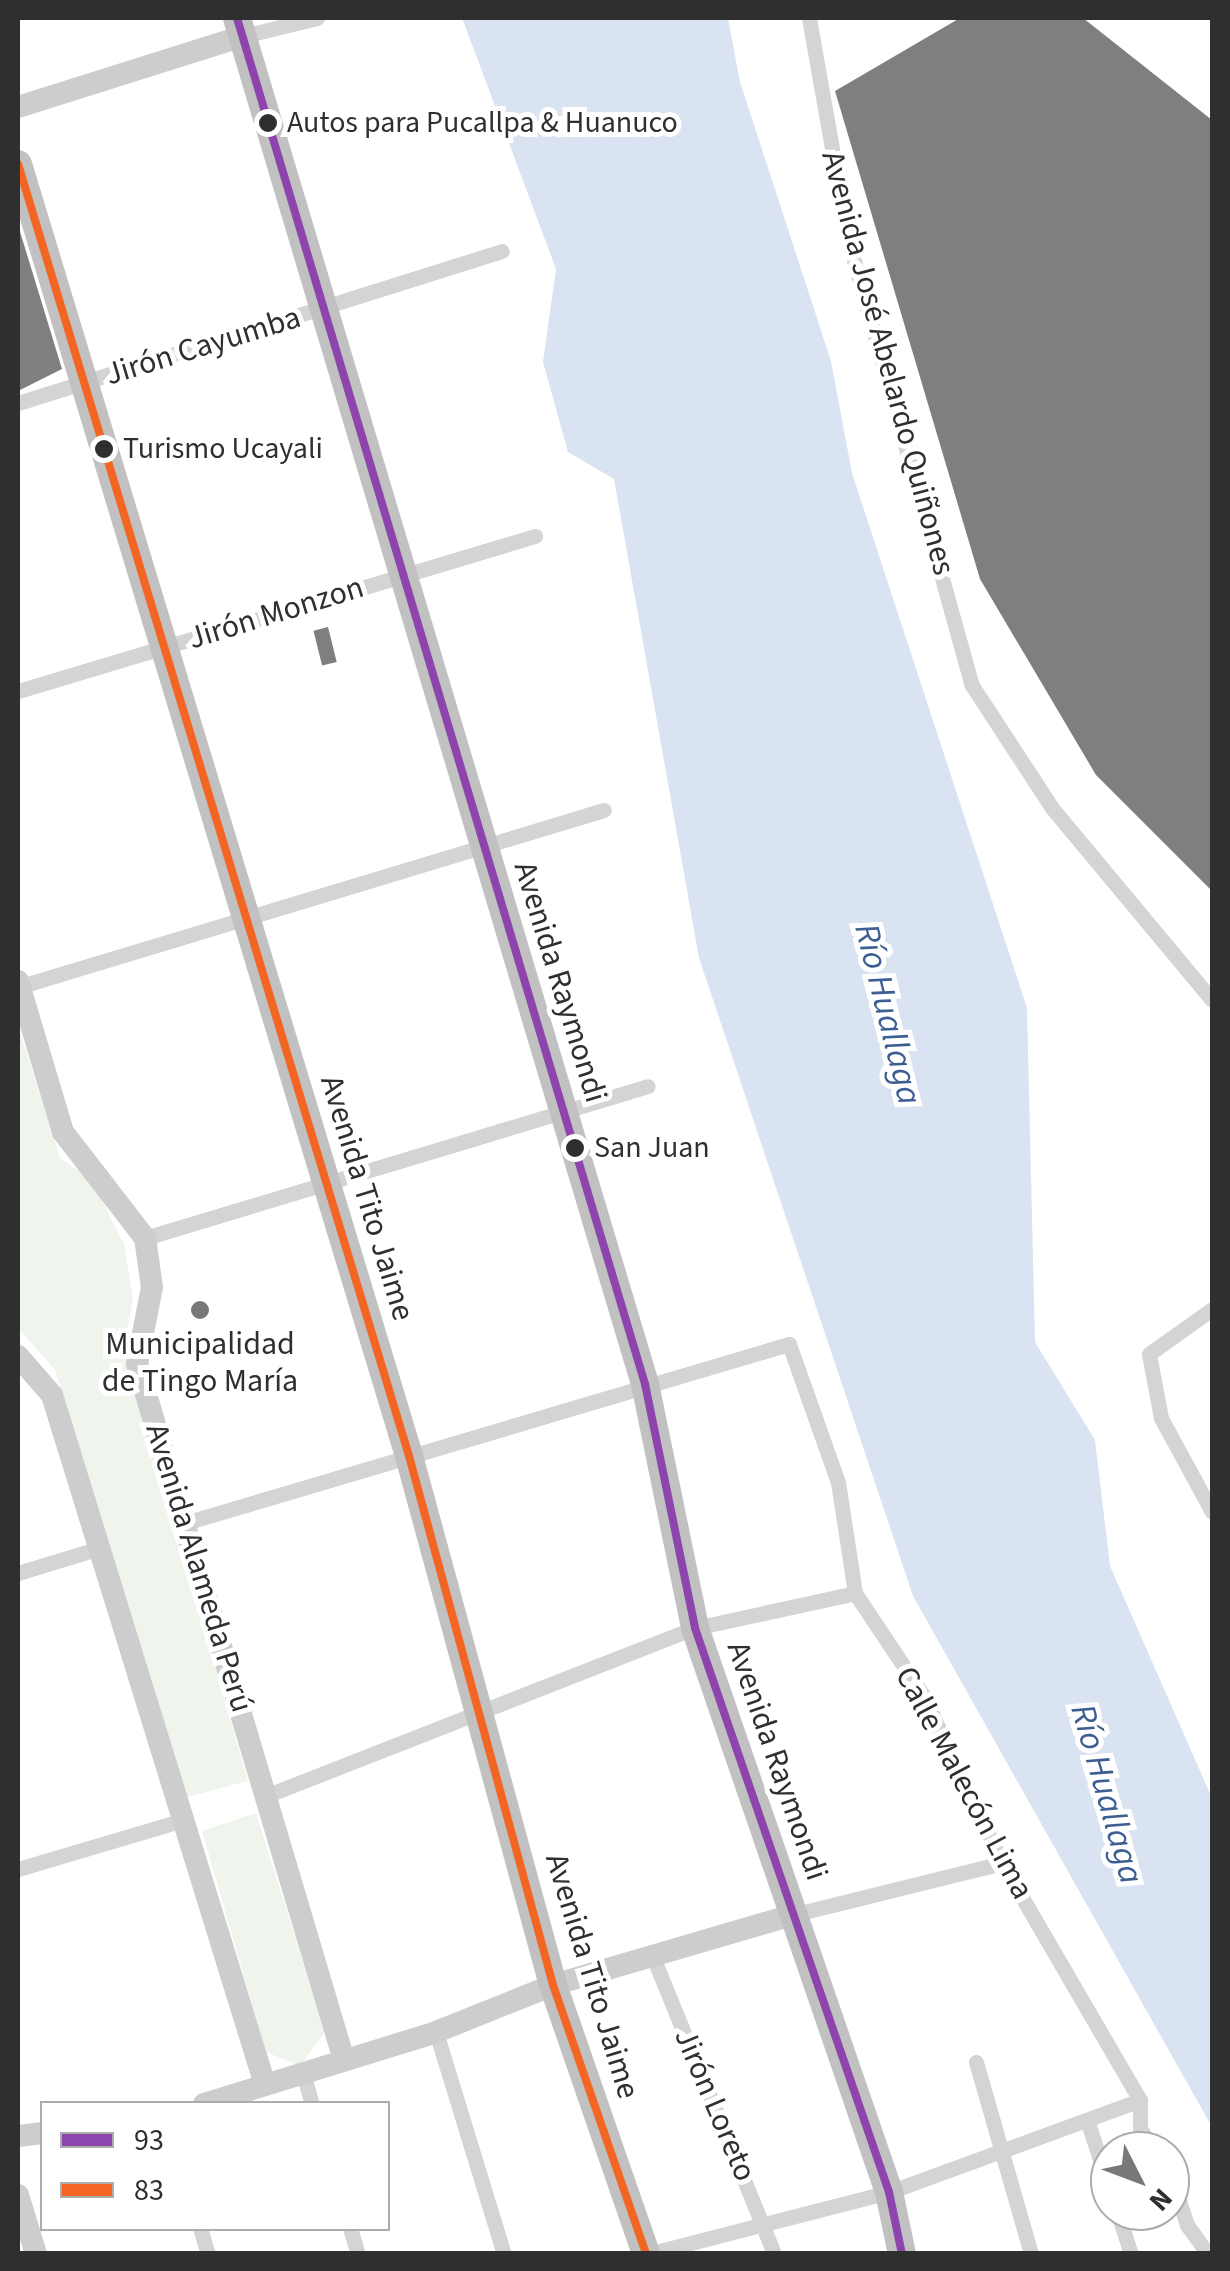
<!DOCTYPE html>
<meta charset="utf-8">
<style>
body{margin:0}
#map{position:relative;width:1230px;height:2271px;overflow:hidden;background:#fff;font-family:"Source Sans 3",sans-serif}
div>[style]{position:absolute}
.green>*{inset:0;background:#eff5ec}
.water>*{inset:0;background:#dae3f2}
.building>*{inset:0;background:#7f7f7f;transform-origin:0 0}
.street>*{height:15px;margin:-7.5px;padding:0 7.5px;transform-origin:7.5px;border-radius:7.5px;background:#d4d4d4}
.secondary>*{height:22px;margin:-11px;padding:0 11px;transform-origin:11px;border-radius:11px;background:#cdcdcd}
.highway>*{height:28px;margin:-14px;padding:0 14px;transform-origin:14px;border-radius:14px;background:#c1c1c1}
.bus-1>*{height:8px;margin:-4px;padding:0 4px;transform-origin:4px;border-radius:4px;background:#8e44ad}
.bus-2>*{height:8px;margin:-4px;padding:0 4px;transform-origin:4px;border-radius:4px;background:#f26522}
.dots>*{width:28px;height:28px;translate:-50% -50%;box-sizing:border-box;border:5px solid #fff;border-radius:50%}
span{translate:-50% -50%;white-space:nowrap;text-align:center;line-height:1.15;-webkit-text-stroke:10px #fff;paint-order:stroke}
.bus-label{font-size:30px;color:#2f2f2f}
.left{translate:0 -50%;text-align:left}
.street-label{font-size:32px;color:#2f2f2f}
.poi-label{font-size:32px;color:#2f2f2f}
.water-label{font-size:35px;color:#3d5e92;font-style:italic}
.frame{position:absolute;inset:0;border:20px solid #2f2f2f;pointer-events:none}
.legend{position:absolute;left:40px;top:2101px;width:350px;height:130px;box-sizing:border-box;background:#fff;border:2px solid #acacac;margin:0;padding:12px 18px;list-style:none;font-size:30px;color:#2f2f2f}
.legend li{display:flex;align-items:center;gap:20px;height:50px}
.legend b{width:50px;border:2px solid #acacac}
.north{position:absolute;left:1090px;top:2131px;width:100px;height:100px;box-sizing:border-box;background:#fff;border:2px solid #acacac;border-radius:50%;rotate:132deg;font-size:28px;font-weight:700;line-height:40px;text-align:center;color:#2f2f2f}
.north::after{content:'';display:block;margin:auto;width:35px;height:45px;background:#787878;clip-path:polygon(50% 0,100% 100%,50% 72%,0 100%)}
</style>
<div id="map">
<div class="green">
<div style="clip-path:polygon(18px 1026px,60px 1158px,92px 1180px,124px 1244px,133px 1298px,124px 1349px,248px 1781px,187px 1797px,55px 1370px,18px 1328px)"></div>
<div style="clip-path:polygon(256px 1813px,325px 2032px,300px 2066px,266px 2052px,202px 1831px)"></div>
</div>
<div class="water">
<div style="clip-path:polygon(462px 18px,728px 18px,740px 82px,831px 361px,852px 473px,1027px 1008px,1035px 1342px,1095px 1440px,1110px 1566px,1212px 1798px,1212px 2127px,913px 1596px,699px 958px,614px 479px,568px 452px,543px 362px,556px 269px)"></div>
</div>
<div class="building">
<div style="clip-path:polygon(960px 18px,1083px 18px,1212px 120px,1212px 891px,1096px 775px,980px 579px,835px 91px)"></div>
<div style="clip-path:polygon(18px 225px,62px 369px,18px 391px)"></div>
<div style="left:328px;top:627px;width:36px;height:15px;rotate:76deg"></div>
</div>
<div class="street">
<div style="left:809px;top:18px;width:224px;rotate:80deg"></div>
<div style="left:848px;top:239px;width:462px;rotate:74.5deg"></div>
<div style="left:971px;top:684px;width:148px;rotate:56.8deg"></div>
<div style="left:1052px;top:808px;width:250px;rotate:50.2deg"></div>
<div style="left:243px;top:36px;width:76px;rotate:-13.7deg"></div>
<div style="left:18px;top:403px;width:507px;rotate:-17.43deg"></div>
<div style="left:18px;top:691px;width:540px;rotate:-16.69deg"></div>
<div style="left:18px;top:987px;width:612px;rotate:-16.81deg"></div>
<div style="left:145px;top:1238px;width:525px;rotate:-16.81deg"></div>
<div style="left:1212px;top:1309px;width:77px;rotate:144.5deg"></div>
<div style="left:1149px;top:1354px;width:65px;rotate:79.4deg"></div>
<div style="left:1161px;top:1418px;width:107px;rotate:61.5deg"></div>
<div style="left:185px;top:1523px;width:630px;rotate:-16.51deg"></div>
<div style="left:789px;top:1344px;width:146px;rotate:70.5deg"></div>
<div style="left:838px;top:1482px;width:112px;rotate:81.3deg"></div>
<div style="left:855px;top:1593px;width:123px;rotate:56.3deg"></div>
<div style="left:923px;top:1695px;width:186px;rotate:64.8deg"></div>
<div style="left:1002px;top:1863px;width:274px;rotate:59.8deg"></div>
<div style="left:1140px;top:2100px;width:28px;rotate:90deg"></div>
<div style="left:1140px;top:2128px;width:26px;rotate:61deg"></div>
<div style="left:18px;top:1573px;width:86px;rotate:-17deg"></div>
<div style="left:268px;top:1795px;width:458px;rotate:-21.4deg"></div>
<div style="left:695px;top:1628px;width:164px;rotate:-12.3deg"></div>
<div style="left:18px;top:1869px;width:172px;rotate:-16.5deg"></div>
<div style="left:792px;top:1915px;width:216px;rotate:-13.9deg"></div>
<div style="left:653px;top:1957px;width:321px;rotate:67.8deg"></div>
<div style="left:436px;top:2032px;width:232px;rotate:73deg"></div>
<div style="left:976px;top:2062px;width:200px;rotate:74deg"></div>
<div style="left:303px;top:2073px;width:32px;rotate:74deg"></div>
<div style="left:1088px;top:2123px;width:71px;rotate:71.8deg"></div>
<div style="left:1170px;top:2173px;width:55px;rotate:71.9deg"></div>
<div style="left:1187px;top:2225px;width:36px;rotate:54deg"></div>
<div style="left:1117px;top:2211px;width:45px;rotate:72deg"></div>
<div style="left:200px;top:2228px;width:27px;rotate:73deg"></div>
<div style="left:350px;top:2228px;width:27px;rotate:73deg"></div>
<div style="left:648px;top:2254px;width:249px;rotate:-14.4deg"></div>
<div style="left:889px;top:2192px;width:267px;rotate:-20.1deg"></div>
</div>
<div class="secondary">
<div style="left:18px;top:107px;width:236px;rotate:-17.5deg"></div>
<div style="left:18px;top:981px;width:158px;rotate:73.4deg"></div>
<div style="left:63px;top:1132px;width:134px;rotate:52.3deg"></div>
<div style="left:145px;top:1238px;width:49px;rotate:81.9deg"></div>
<div style="left:152px;top:1287px;width:78px;rotate:101deg"></div>
<div style="left:137px;top:1364px;width:726px;rotate:73.44deg"></div>
<div style="left:18px;top:1356px;width:52px;rotate:48.9deg"></div>
<div style="left:52px;top:1395px;width:722px;rotate:72.84deg"></div>
<div style="left:204px;top:2104px;width:243px;rotate:-17.2deg"></div>
<div style="left:436px;top:2032px;width:126px;rotate:-21.9deg"></div>
<div style="left:553px;top:1985px;width:249px;rotate:-16.3deg"></div>
<div style="left:18px;top:2136px;width:24px;rotate:-7deg"></div>
<div style="left:18px;top:2195px;width:62px;rotate:73deg"></div>
</div>
<div class="highway">
<div style="left:237px;top:18px;width:1426px;rotate:73.37deg"></div>
<div style="left:645px;top:1384px;width:249px;rotate:78.4deg"></div>
<div style="left:695px;top:1628px;width:596px;rotate:71.02deg"></div>
<div style="left:889px;top:2192px;width:63px;rotate:78.2deg"></div>
<div style="left:18px;top:164px;width:1350px;rotate:73.16deg"></div>
<div style="left:409px;top:1456px;width:548px;rotate:74.77deg"></div>
<div style="left:553px;top:1985px;width:285px;rotate:70.9deg"></div>
</div>
<div class="bus-1">
<div style="left:237px;top:18px;width:1426px;rotate:73.37deg"></div>
<div style="left:645px;top:1384px;width:249px;rotate:78.4deg"></div>
<div style="left:695px;top:1628px;width:596px;rotate:71.02deg"></div>
<div style="left:889px;top:2192px;width:63px;rotate:78.2deg"></div>
</div>
<div class="bus-2">
<div style="left:18px;top:164px;width:1350px;rotate:73.16deg"></div>
<div style="left:409px;top:1456px;width:548px;rotate:74.77deg"></div>
<div style="left:553px;top:1985px;width:285px;rotate:70.9deg"></div>
</div>
<div class="dots">
<div style="left:268px;top:123px;background:#2f2f2f"></div>
<div style="left:104px;top:449px;background:#2f2f2f"></div>
<div style="left:575px;top:1148px;background:#2f2f2f"></div>
<div style="left:200px;top:1310px;background:#787878"></div>
</div>
<div class="bus-label">
<span class="left" style="left:287px;top:123px">Autos para Pucallpa &amp; Huanuco</span>
<span class="left" style="left:123px;top:449px">Turismo Ucayali</span>
<span class="left" style="left:594px;top:1148px">San Juan</span>
</div>
<div class="street-label">
<span style="left:203px;top:346px;rotate:-17deg">Jirón Cayumba</span>
<span style="left:888px;top:363px;rotate:75deg">Avenida José Abelardo Quiñones</span>
<span style="left:276px;top:613px;rotate:-17deg">Jirón Monzon</span>
<span style="left:560px;top:982px;rotate:73deg">Avenida Raymondi</span>
<span style="left:367px;top:1198px;rotate:73deg">Avenida Tito Jaime</span>
<span style="left:199px;top:1568px;rotate:73deg">Avenida Alameda Perú</span>
<span style="left:777px;top:1761px;rotate:71deg">Avenida Raymondi</span>
<span style="left:964px;top:1783px;rotate:62deg">Calle Malecón Lima</span>
<span style="left:592px;top:1976px;rotate:73deg">Avenida Tito Jaime</span>
<span style="left:715px;top:2105px;rotate:67deg">Jirón Loreto</span>
</div>
<div class="poi-label">
<span style="left:200px;top:1363px">Municipalidad<br>de Tingo María</span>
</div>
<div class="water-label">
<span style="left:888px;top:1014px;rotate:76deg">Río Huallaga</span>
<span style="left:1107px;top:1794px;rotate:74deg">Río Huallaga</span>
</div>
<div class="frame"></div>
<ul class="legend">
<li><b style="height:12px;background:#8e44ad"></b>93</li>
<li><b style="height:12px;background:#f26522"></b>83</li>
</ul>
<div class="north">N</div>
</div>
